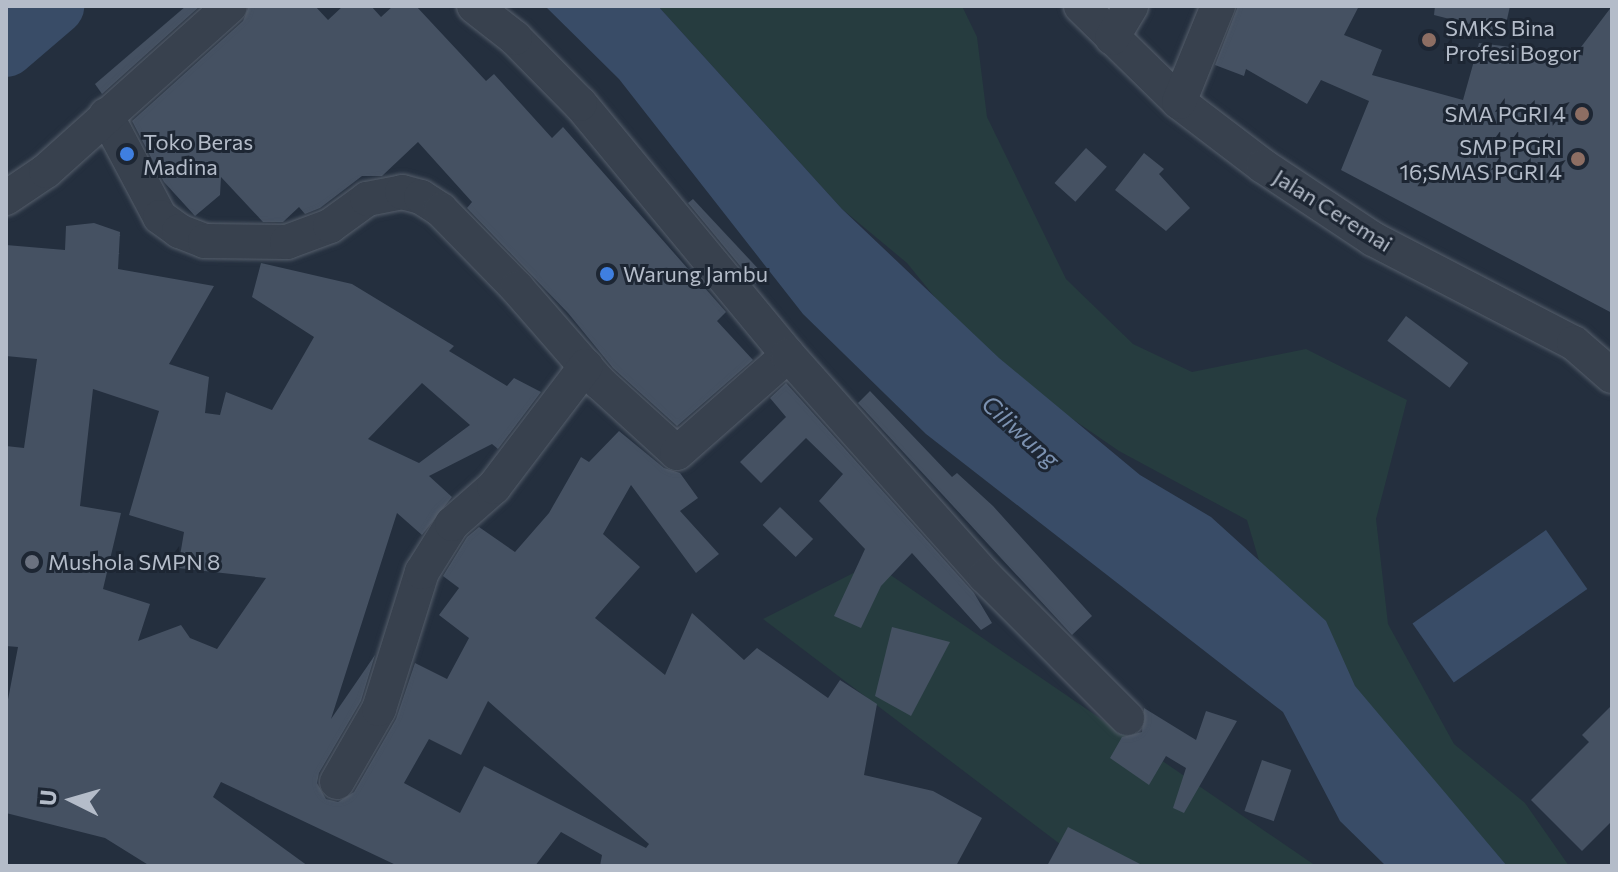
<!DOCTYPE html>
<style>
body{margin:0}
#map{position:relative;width:1618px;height:872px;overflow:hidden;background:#242f3e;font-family:Commissioner,sans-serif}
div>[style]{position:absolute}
.green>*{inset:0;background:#263c3f}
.water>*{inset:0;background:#394c67;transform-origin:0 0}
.river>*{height:58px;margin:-29px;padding:0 29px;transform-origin:29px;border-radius:29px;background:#394c67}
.building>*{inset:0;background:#455162;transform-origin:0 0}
.roads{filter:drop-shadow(0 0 2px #565f6c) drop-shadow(0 0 2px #565f6c)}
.minor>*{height:34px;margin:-17px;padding:0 17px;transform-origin:17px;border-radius:17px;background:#38414e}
.dots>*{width:22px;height:22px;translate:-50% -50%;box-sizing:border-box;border:4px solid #1d2633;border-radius:50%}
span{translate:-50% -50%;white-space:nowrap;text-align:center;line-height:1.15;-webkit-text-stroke:6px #1d2633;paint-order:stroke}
.poi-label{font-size:22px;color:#b4bcc9}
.left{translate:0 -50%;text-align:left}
.right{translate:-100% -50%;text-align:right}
.street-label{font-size:22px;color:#b4bcc9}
.water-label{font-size:24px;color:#7c92b1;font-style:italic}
.frame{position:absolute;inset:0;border:8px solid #b4bcc9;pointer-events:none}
.north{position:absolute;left:32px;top:760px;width:80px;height:80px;-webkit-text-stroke:6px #1d2633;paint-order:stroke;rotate:275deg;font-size:22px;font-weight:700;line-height:32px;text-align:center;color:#b4bcc9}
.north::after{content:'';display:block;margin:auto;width:28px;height:36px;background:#b4bcc9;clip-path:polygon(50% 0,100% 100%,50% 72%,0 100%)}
</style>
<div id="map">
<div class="green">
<div style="clip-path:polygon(658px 6px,962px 6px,977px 37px,987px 117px,1066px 279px,1133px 344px,1192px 372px,1306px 349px,1407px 400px,1376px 519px,1388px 624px,1454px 744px,1525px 803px,1569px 866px,1494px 866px,1263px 574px,1247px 520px,1119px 451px,985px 359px,907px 263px,842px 209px)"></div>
<div style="clip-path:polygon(873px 563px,1316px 866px,1089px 866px,763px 619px)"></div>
</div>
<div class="water">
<div style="clip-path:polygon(545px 6px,658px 6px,842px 209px,999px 358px,1140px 475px,1211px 517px,1326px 621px,1355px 686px,1507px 866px,1386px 866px,1340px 821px,1283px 712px,926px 434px,803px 314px,619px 79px)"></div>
<div style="left:1546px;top:530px;width:72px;height:163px;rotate:55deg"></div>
</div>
<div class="river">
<div style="left:6px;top:48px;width:65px;rotate:-40.6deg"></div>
</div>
<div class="building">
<div style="clip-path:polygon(186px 6px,200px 6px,102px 94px,95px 84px)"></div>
<div style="clip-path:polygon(249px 6px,315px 6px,328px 20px,343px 6px,371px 6px,381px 17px,393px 6px,416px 6px,486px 81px,494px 74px,552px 138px,563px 127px,726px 312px,717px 321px,753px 360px,677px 426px,613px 368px,568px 313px,467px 208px,472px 202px,418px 142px,382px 176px,362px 176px,320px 208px,305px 214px,299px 207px,283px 222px,263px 222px,221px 177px,220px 195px,195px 216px,164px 182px,132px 121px,243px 21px)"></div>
<div style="clip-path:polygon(1238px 6px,1359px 6px,1344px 35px,1382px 50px,1372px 75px,1463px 100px,1479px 43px,1575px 55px,1612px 6px,1612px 313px,1341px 170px,1369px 101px,1321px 80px,1307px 104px,1246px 69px,1244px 76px,1215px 65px)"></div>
<div style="clip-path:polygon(1435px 6px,1510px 6px,1504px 33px,1434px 15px)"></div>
<div style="left:1086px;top:148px;width:28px;height:47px;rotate:42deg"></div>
<div style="clip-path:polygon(1144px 153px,1164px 169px,1159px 174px,1190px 208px,1166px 231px,1115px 190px)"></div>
<div style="clip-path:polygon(693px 199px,764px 275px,755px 284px,688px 203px)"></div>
<div style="clip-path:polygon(evenodd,94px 223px,120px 232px,118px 269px,214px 286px,169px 364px,209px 377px,205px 413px,220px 415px,226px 392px,272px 410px,314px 337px,252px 297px,261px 263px,352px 284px,454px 346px,449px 351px,507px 386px,514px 378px,541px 392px,498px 449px,492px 444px,429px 476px,452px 497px,422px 535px,397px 513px,331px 719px,375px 655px,361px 701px,319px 773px,317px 783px,326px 799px,338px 802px,354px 792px,396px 719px,415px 663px,447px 679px,469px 638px,439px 615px,459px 588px,443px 576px,467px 537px,479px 527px,515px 552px,549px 513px,581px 457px,589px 462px,619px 431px,664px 468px,680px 473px,698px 498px,680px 511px,719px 554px,696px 573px,631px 485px,603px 534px,640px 567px,595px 618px,665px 675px,692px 613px,744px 660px,757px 648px,828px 698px,840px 680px,877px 704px,864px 775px,933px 791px,982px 818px,956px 866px,600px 866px,602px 855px,561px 832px,535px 866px,398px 866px,221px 782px,213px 797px,308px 866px,150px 866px,105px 838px,6px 813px,6px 710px,18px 647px,6px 646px,6px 446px,24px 448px,37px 359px,6px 356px,6px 245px,65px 250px,66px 226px,94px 223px,422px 383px,470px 425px,419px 463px,368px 439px,422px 383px,94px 223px,93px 389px,159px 411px,129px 515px,184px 532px,178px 568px,266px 578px,217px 649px,190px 638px,181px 625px,138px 641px,150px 604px,103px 589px,121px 513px,80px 506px,93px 389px,94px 223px,488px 701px,649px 844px,646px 848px,484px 766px,460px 813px,404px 783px,429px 739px,461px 755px,488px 701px)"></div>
<div style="left:1406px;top:316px;width:78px;height:31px;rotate:37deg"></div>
<div style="clip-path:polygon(786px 383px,974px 593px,992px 623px,981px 630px,912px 553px,881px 586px,861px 628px,834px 616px,865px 549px,819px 501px,843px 474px,806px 438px,761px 483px,740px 462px,786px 417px,770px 398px)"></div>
<div style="clip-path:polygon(870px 391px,952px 477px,957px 473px,993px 506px,1092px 616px,1072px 635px,858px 403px)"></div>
<div style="left:780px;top:507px;width:46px;height:25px;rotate:44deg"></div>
<div style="clip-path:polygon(892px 627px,950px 642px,911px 716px,875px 696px)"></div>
<div style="clip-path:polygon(1612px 705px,1612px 821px,1582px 851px,1531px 800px,1589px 742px,1582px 735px)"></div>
<div style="clip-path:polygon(1144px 708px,1196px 740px,1206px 711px,1237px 721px,1184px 813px,1173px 808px,1186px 768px,1166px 756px,1149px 785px,1110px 758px,1122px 737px,1142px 732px)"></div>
<div style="left:1262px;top:760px;width:31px;height:54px;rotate:19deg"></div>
<div style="clip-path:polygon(1068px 827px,1144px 866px,1047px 866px)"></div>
</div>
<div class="roads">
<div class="minor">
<div style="left:1081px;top:6px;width:137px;rotate:44.4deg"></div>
<div style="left:1179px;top:102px;width:106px;rotate:37.3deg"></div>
<div style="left:1263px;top:166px;width:132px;rotate:33.6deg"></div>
<div style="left:1373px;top:239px;width:226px;rotate:27.4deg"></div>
<div style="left:1574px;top:343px;width:50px;rotate:41deg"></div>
<div style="left:1112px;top:38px;width:37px;rotate:-59deg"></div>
<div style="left:1179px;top:102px;width:104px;rotate:-67.9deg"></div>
<div style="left:106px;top:115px;width:115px;rotate:62.1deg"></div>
<div style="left:160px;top:217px;width:24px;rotate:36deg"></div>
<div style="left:179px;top:231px;width:28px;rotate:21deg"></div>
<div style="left:205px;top:241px;width:82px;rotate:0.7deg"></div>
<div style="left:287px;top:242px;width:46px;rotate:-20.4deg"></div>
<div style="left:330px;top:226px;width:46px;rotate:-36.1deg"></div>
<div style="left:367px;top:199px;width:36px;rotate:-11deg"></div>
<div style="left:402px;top:192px;width:20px;rotate:15deg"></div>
<div style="left:421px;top:197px;width:24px;rotate:33deg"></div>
<div style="left:441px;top:210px;width:109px;rotate:45.7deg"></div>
<div style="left:517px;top:288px;width:125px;rotate:48.9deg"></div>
<div style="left:599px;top:382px;width:105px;rotate:42.3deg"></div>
<div style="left:677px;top:453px;width:148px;rotate:-41.4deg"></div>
<div style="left:788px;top:355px;width:326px;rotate:-129.6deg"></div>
<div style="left:580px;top:104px;width:93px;rotate:-134.6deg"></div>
<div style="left:515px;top:38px;width:52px;rotate:-142deg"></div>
<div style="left:6px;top:198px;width:48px;rotate:-34deg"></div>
<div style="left:46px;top:171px;width:247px;rotate:-41.9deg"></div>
<div style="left:788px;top:355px;width:296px;rotate:48.3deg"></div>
<div style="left:985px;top:576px;width:201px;rotate:45deg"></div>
<div style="left:337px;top:782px;width:84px;rotate:-60.1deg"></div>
<div style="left:379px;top:709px;width:144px;rotate:-72.6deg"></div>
<div style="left:422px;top:572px;width:57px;rotate:-58deg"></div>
<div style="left:452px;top:524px;width:56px;rotate:-41.4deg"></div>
<div style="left:494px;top:487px;width:152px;rotate:-52.8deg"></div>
</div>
</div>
<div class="dots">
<div style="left:1429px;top:40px;background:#8d6e63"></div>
<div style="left:1582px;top:114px;background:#8d6e63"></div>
<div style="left:127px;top:154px;background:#3f7fe0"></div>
<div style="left:1578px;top:159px;background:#8d6e63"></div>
<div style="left:607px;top:274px;background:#3f7fe0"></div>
<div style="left:32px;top:562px;background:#6b7280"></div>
</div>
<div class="poi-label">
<span class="left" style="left:1445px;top:40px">SMKS Bina<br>Profesi Bogor</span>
<span class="right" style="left:1566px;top:114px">SMA PGRI 4</span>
<span class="left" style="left:143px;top:154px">Toko Beras<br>Madina</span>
<span class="right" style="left:1562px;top:159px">SMP PGRI<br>16;SMAS PGRI 4</span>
<span class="left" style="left:623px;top:274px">Warung Jambu</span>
<span class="left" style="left:48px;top:562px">Mushola SMPN 8</span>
</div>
<div class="street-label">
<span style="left:1333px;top:210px;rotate:32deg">Jalan Ceremai</span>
</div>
<div class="water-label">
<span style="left:1021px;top:431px;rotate:42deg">Ciliwung</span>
</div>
<div class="frame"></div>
<div class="north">U</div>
</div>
